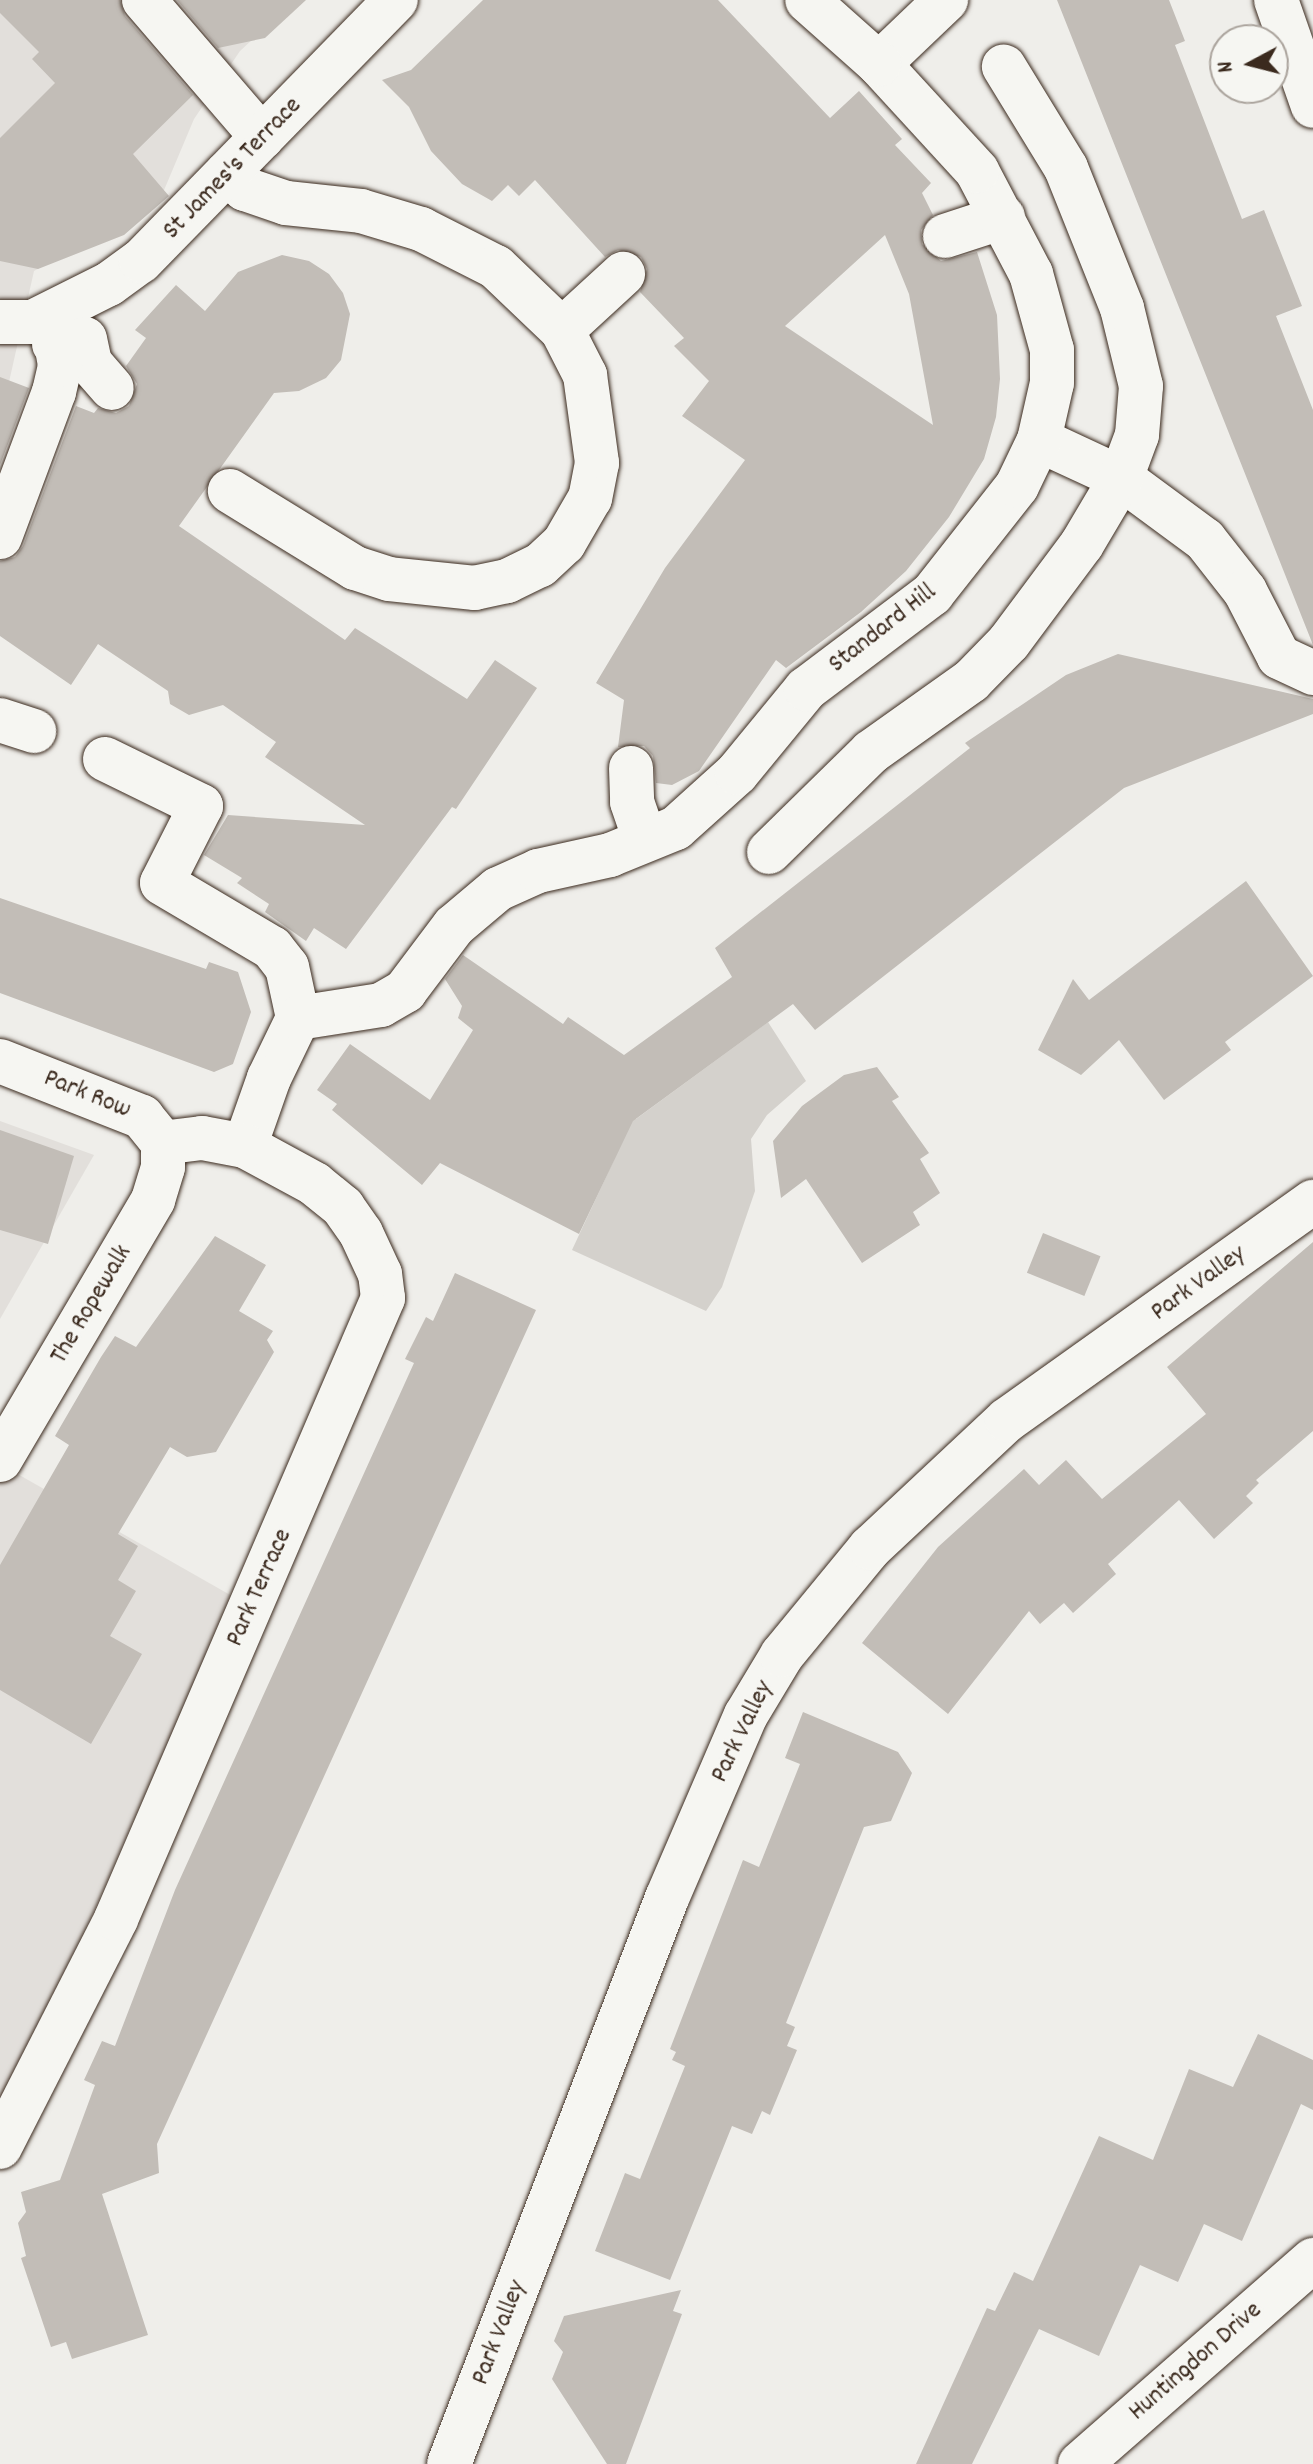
<!DOCTYPE html>
<style>
body{margin:0}
#map{position:relative;width:1313px;height:2464px;overflow:hidden;background:#efeeea;font-family:Dekko,sans-serif}
div>[style]{position:absolute}
.built>*{inset:0;background:#e2dfdb}
.green>*{inset:0;background:#d4d1cc}
.building>*{inset:0;background:#c2bdb7;transform-origin:0 0}
.roads{filter:drop-shadow(0 0 2px #3b2a1e) drop-shadow(0 0 2px #3b2a1e)}
.minor>*{height:44px;margin:-22px;padding:0 22px;transform-origin:22px;border-radius:22px;background:#f6f6f2}
span{translate:-50% -50%;white-space:nowrap;text-align:center;line-height:1.15;-webkit-text-stroke:6px #f6f6f2;paint-order:stroke}
.street-label{font-size:26px;color:#3b2a1e}
.north{position:absolute;left:1209px;top:24px;width:80px;height:80px;box-sizing:border-box;background:#f6f6f2;border:2px solid #aba49d;border-radius:50%;rotate:263deg;font-size:22px;font-weight:700;line-height:32px;text-align:center;color:#3b2a1e}
.north::after{content:'';display:block;margin:auto;width:28px;height:36px;background:#3b2a1e;clip-path:polygon(50% 0,100% 100%,50% 72%,0 100%)}
</style>
<div id="map">
<div class="built">
<div style="clip-path:polygon(0 0,295px 0,240px 51px,194px 119px,159px 202px,34px 271px,0 422px)"></div>
<div style="clip-path:polygon(0 1121px,94px 1155px,0 1319px)"></div>
<div style="clip-path:polygon(0 1464px,232px 1596px,44px 2025px,0 2100px)"></div>
</div>
<div class="green">
<div style="clip-path:polygon(768px 1022px,806px 1081px,767px 1115px,751px 1139px,755px 1191px,722px 1287px,706px 1311px,572px 1250px,613px 1162px,628px 1113px,636px 1119px)"></div>
</div>
<div class="building">
<div style="clip-path:polygon(0 0,120px 0,125px 16px,193px 95px,133px 154px,169px 196px,124px 235px,38px 269px,0 261px,0 138px,55px 83px,32px 59px,39px 52px,0 13px)"></div>
<div style="clip-path:polygon(177px 0,306px 0,265px 38px,218px 48px)"></div>
<div style="clip-path:polygon(evenodd,483px 0,718px 0,830px 118px,859px 91px,902px 139px,895px 145px,931px 183px,922px 193px,933px 215px,921px 230px,922px 244px,941px 261px,977px 252px,997px 315px,1000px 379px,996px 417px,984px 459px,949px 517px,906px 571px,861px 612px,786px 668px,776px 660px,699px 771px,672px 785px,656px 783px,653px 756px,644px 746px,618px 747px,624px 700px,596px 683px,665px 568px,745px 460px,682px 416px,709px 381px,674px 346px,684px 338px,640px 292px,647px 269px,641px 257px,618px 250px,605px 257px,535px 180px,519px 196px,508px 185px,492px 201px,462px 184px,431px 151px,409px 107px,382px 80px,411px 70px,483px 0,885px 235px,909px 294px,933px 425px,785px 326px,885px 235px)"></div>
<div style="clip-path:polygon(1057px 0,1169px 0,1185px 41px,1175px 45px,1242px 219px,1264px 210px,1302px 306px,1276px 316px,1313px 410px,1313px 645px)"></div>
<div style="clip-path:polygon(282px 255px,309px 261px,329px 274px,343px 293px,350px 314px,341px 360px,326px 378px,299px 391px,274px 393px,179px 526px,345px 640px,355px 628px,467px 699px,495px 660px,537px 688px,456px 809px,452px 807px,346px 949px,314px 928px,306px 941px,265px 912px,269px 904px,237px 883px,242px 878px,204px 855px,228px 815px,365px 825px,265px 757px,276px 742px,223px 705px,189px 715px,170px 704px,168px 691px,98px 644px,71px 685px,0 636px,0 561px,15px 557px,23px 546px,76px 406px,94px 413px,98px 408px,116px 413px,129px 406px,137px 384px,126px 366px,146px 338px,135px 330px,176px 285px,205px 311px,238px 272px)"></div>
<div style="clip-path:polygon(0 377px,29px 388px,0 465px)"></div>
<div style="clip-path:polygon(1118px 654px,1313px 699px,1313px 714px,1124px 788px,815px 1030px,793px 1004px,633px 1121px,579px 1234px,440px 1163px,422px 1185px,332px 1110px,337px 1104px,317px 1090px,350px 1044px,430px 1100px,473px 1030px,458px 1018px,462px 1006px,445px 979px,463px 955px,563px 1024px,568px 1017px,624px 1055px,732px 977px,715px 948px,970px 748px,965px 743px,1066px 675px)"></div>
<div style="clip-path:polygon(1246px 881px,1313px 976px,1225px 1042px,1231px 1050px,1164px 1100px,1119px 1040px,1081px 1075px,1038px 1050px,1073px 979px,1089px 1000px)"></div>
<div style="clip-path:polygon(0 898px,206px 969px,209px 962px,238px 972px,251px 1012px,233px 1064px,214px 1072px,0 993px)"></div>
<div style="clip-path:polygon(877px 1067px,899px 1097px,892px 1101px,929px 1153px,920px 1159px,940px 1193px,913px 1212px,920px 1225px,862px 1263px,806px 1179px,781px 1198px,773px 1141px,802px 1106px,844px 1075px)"></div>
<div style="clip-path:polygon(0 1130px,74px 1156px,48px 1244px,0 1230px)"></div>
<div style="left:1043px;top:1233px;width:62px;height:43px;rotate:22deg"></div>
<div style="clip-path:polygon(215px 1236px,266px 1265px,239px 1311px,273px 1331px,267px 1340px,274px 1352px,216px 1452px,187px 1457px,170px 1447px,118px 1534px,138px 1546px,118px 1580px,136px 1591px,110px 1636px,142px 1654px,91px 1744px,0 1690px,0 1565px,69px 1445px,55px 1436px,101px 1357px,115px 1336px,136px 1347px)"></div>
<div style="clip-path:polygon(1313px 1242px,1313px 1431px,1256px 1480px,1259px 1483px,1246px 1496px,1253px 1503px,1214px 1539px,1179px 1500px,1108px 1564px,1116px 1574px,1073px 1613px,1064px 1603px,1040px 1624px,1029px 1611px,948px 1714px,862px 1643px,938px 1547px,1024px 1469px,1039px 1485px,1066px 1460px,1102px 1499px,1206px 1414px,1167px 1367px)"></div>
<div style="clip-path:polygon(455px 1273px,536px 1310px,157px 2144px,159px 2173px,102px 2194px,148px 2335px,72px 2359px,66px 2342px,51px 2347px,21px 2258px,26px 2256px,18px 2223px,26px 2212px,21px 2192px,60px 2180px,95px 2085px,84px 2080px,102px 2041px,115px 2046px,175px 1890px,414px 1363px,405px 1359px,426px 1317px,433px 1321px)"></div>
<div style="clip-path:polygon(803px 1712px,898px 1752px,912px 1773px,891px 1821px,864px 1827px,786px 2023px,795px 2027px,787px 2046px,797px 2050px,770px 2115px,762px 2111px,752px 2134px,732px 2126px,670px 2280px,595px 2251px,625px 2173px,640px 2179px,671px 2101px,685px 2066px,672px 2060px,676px 2052px,670px 2049px,743px 1860px,759px 1867px,800px 1764px,785px 1758px)"></div>
<div style="clip-path:polygon(1258px 2034px,1313px 2060px,1313px 2110px,1301px 2104px,1242px 2241px,1204px 2224px,1178px 2282px,1140px 2265px,1099px 2356px,1039px 2329px,972px 2464px,916px 2464px,987px 2308px,995px 2311px,1014px 2272px,1033px 2281px,1099px 2136px,1153px 2160px,1189px 2069px,1233px 2087px)"></div>
<div style="clip-path:polygon(681px 2290px,673px 2311px,682px 2314px,626px 2464px,607px 2464px,552px 2379px,563px 2352px,554px 2341px,564px 2316px)"></div>
</div>
<div class="roads">
<div class="minor">
<div style="left:144px;top:0;width:181px;rotate:49.3deg"></div>
<div style="left:1276px;top:0;width:112px;rotate:70.8deg"></div>
<div style="left:879px;top:64px;width:93px;rotate:-43.7deg"></div>
<div style="left:227px;top:173px;width:24px;rotate:42deg"></div>
<div style="left:245px;top:189px;width:43px;rotate:18.9deg"></div>
<div style="left:286px;top:203px;width:75px;rotate:6.1deg"></div>
<div style="left:361px;top:211px;width:63px;rotate:16.7deg"></div>
<div style="left:421px;top:229px;width:84px;rotate:26.9deg"></div>
<div style="left:496px;top:267px;width:91px;rotate:43.7deg"></div>
<div style="left:562px;top:330px;width:51px;rotate:62.9deg"></div>
<div style="left:585px;top:375px;width:89px;rotate:82.2deg"></div>
<div style="left:597px;top:463px;width:36px;rotate:101deg"></div>
<div style="left:590px;top:498px;width:52px;rotate:120deg"></div>
<div style="left:564px;top:543px;width:33px;rotate:137deg"></div>
<div style="left:540px;top:565px;width:37px;rotate:154deg"></div>
<div style="left:507px;top:581px;width:33px;rotate:168deg"></div>
<div style="left:475px;top:588px;width:86px;rotate:-174deg"></div>
<div style="left:389px;top:579px;width:36px;rotate:-162deg"></div>
<div style="left:355px;top:568px;width:147px;rotate:-148.4deg"></div>
<div style="left:945px;top:236px;width:61px;rotate:-18.1deg"></div>
<div style="left:0;top:322px;width:33px"></div>
<div style="left:33px;top:322px;width:85px;rotate:-26.6deg"></div>
<div style="left:109px;top:284px;width:39px;rotate:-36deg"></div>
<div style="left:141px;top:261px;width:365px;rotate:-45.7deg"></div>
<div style="left:562px;top:330px;width:83px;rotate:-42.6deg"></div>
<div style="left:54px;top:344px;width:31px;rotate:-9deg"></div>
<div style="left:85px;top:339px;width:25px;rotate:78deg"></div>
<div style="left:90px;top:363px;width:33px;rotate:49deg"></div>
<div style="left:1039px;top:440px;width:90px;rotate:24.9deg"></div>
<div style="left:1121px;top:478px;width:104px;rotate:36.4deg"></div>
<div style="left:1205px;top:540px;width:65px;rotate:51.9deg"></div>
<div style="left:1245px;top:591px;width:74px;rotate:62.7deg"></div>
<div style="left:1279px;top:657px;width:38px;rotate:25deg"></div>
<div style="left:0;top:537px;width:155px;rotate:-69.6deg"></div>
<div style="left:54px;top:392px;width:28px;rotate:-77deg"></div>
<div style="left:60px;top:365px;width:51px;rotate:-100.2deg"></div>
<div style="left:0;top:720px;width:36px;rotate:18deg"></div>
<div style="left:105px;top:759px;width:107px;rotate:26.1deg"></div>
<div style="left:201px;top:806px;width:86px;rotate:116.9deg"></div>
<div style="left:162px;top:883px;width:128px;rotate:30.6deg"></div>
<div style="left:272px;top:948px;width:24px;rotate:52deg"></div>
<div style="left:287px;top:967px;width:52px;rotate:77.8deg"></div>
<div style="left:298px;top:1018px;width:67px;rotate:115.8deg"></div>
<div style="left:269px;top:1078px;width:72px;rotate:109.4deg"></div>
<div style="left:631px;top:768px;width:34px;rotate:88deg"></div>
<div style="left:632px;top:802px;width:37px;rotate:71deg"></div>
<div style="left:769px;top:852px;width:143px;rotate:-44.4deg"></div>
<div style="left:871px;top:752px;width:123px;rotate:-35.4deg"></div>
<div style="left:971px;top:681px;width:54px;rotate:-45.7deg"></div>
<div style="left:1009px;top:642px;width:122px;rotate:-53.3deg"></div>
<div style="left:1082px;top:544px;width:77px;rotate:-59.4deg"></div>
<div style="left:1121px;top:478px;width:46px;rotate:-69.6deg"></div>
<div style="left:1137px;top:435px;width:49px;rotate:-85.3deg"></div>
<div style="left:1141px;top:386px;width:80px;rotate:-103.7deg"></div>
<div style="left:1122px;top:308px;width:151px;rotate:-111.8deg"></div>
<div style="left:1066px;top:168px;width:119px;rotate:-121.5deg"></div>
<div style="left:298px;top:1018px;width:84px;rotate:-8.9deg"></div>
<div style="left:381px;top:1005px;width:28px;rotate:-30deg"></div>
<div style="left:405px;top:991px;width:81px;rotate:-53deg"></div>
<div style="left:454px;top:926px;width:57px;rotate:-40.1deg"></div>
<div style="left:498px;top:889px;width:44px;rotate:-24.2deg"></div>
<div style="left:538px;top:871px;width:74px;rotate:-12.5deg"></div>
<div style="left:610px;top:855px;width:71px;rotate:-22.2deg"></div>
<div style="left:676px;top:828px;width:82px;rotate:-42deg"></div>
<div style="left:737px;top:773px;width:109px;rotate:-50.6deg"></div>
<div style="left:806px;top:689px;width:158px;rotate:-37deg"></div>
<div style="left:932px;top:594px;width:137px;rotate:-51.8deg"></div>
<div style="left:1017px;top:486px;width:51px;rotate:-64.4deg"></div>
<div style="left:1039px;top:440px;width:58px;rotate:-77.2deg"></div>
<div style="left:1052px;top:383px;width:33px;rotate:-90deg"></div>
<div style="left:1052px;top:350px;width:79px;rotate:-105.4deg"></div>
<div style="left:1031px;top:274px;width:116px;rotate:-117.7deg"></div>
<div style="left:977px;top:171px;width:145px;rotate:-132.5deg"></div>
<div style="left:879px;top:64px;width:96px;rotate:-138.4deg"></div>
<div style="left:0;top:1061px;width:153px;rotate:21.5deg"></div>
<div style="left:142px;top:1117px;width:33px;rotate:51deg"></div>
<div style="left:0;top:1460px;width:302px;rotate:-59.5deg"></div>
<div style="left:153px;top:1200px;width:34px;rotate:-73deg"></div>
<div style="left:163px;top:1167px;width:24px;rotate:-90deg"></div>
<div style="left:0;top:2147px;width:256px;rotate:-63deg"></div>
<div style="left:116px;top:1919px;width:676px;rotate:-66.73deg"></div>
<div style="left:383px;top:1298px;width:24px;rotate:-97deg"></div>
<div style="left:380px;top:1274px;width:45px;rotate:-114.9deg"></div>
<div style="left:361px;top:1233px;width:32px;rotate:-125deg"></div>
<div style="left:343px;top:1207px;width:36px;rotate:-141deg"></div>
<div style="left:315px;top:1184px;width:80px;rotate:-151.5deg"></div>
<div style="left:245px;top:1146px;width:44px;rotate:-169.5deg"></div>
<div style="left:202px;top:1138px;width:39px;rotate:173deg"></div>
<div style="left:449px;top:2464px;width:607px;rotate:-68.94deg"></div>
<div style="left:667px;top:1898px;width:199px;rotate:-66.7deg"></div>
<div style="left:746px;top:1715px;width:70px;rotate:-59deg"></div>
<div style="left:782px;top:1655px;width:139px;rotate:-50.6deg"></div>
<div style="left:870px;top:1548px;width:187px;rotate:-43.1deg"></div>
<div style="left:1007px;top:1420px;width:376px;rotate:-35.5deg"></div>
<div style="left:1080px;top:2464px;width:310px;rotate:-41.2deg"></div>
</div>
</div>
<div class="street-label">
<span style="left:233px;top:169px;rotate:-46deg">St James's Terrace</span>
<span style="left:883px;top:629px;rotate:-38deg">Standard Hill</span>
<span style="left:87px;top:1095px;rotate:22deg">Park Row</span>
<span style="left:1199px;top:1284px;rotate:-36deg">Park Valley</span>
<span style="left:92px;top:1305px;rotate:-59deg">The Ropewalk</span>
<span style="left:260px;top:1588px;rotate:-66deg">Park Terrace</span>
<span style="left:743px;top:1732px;rotate:-64deg">Park Valley</span>
<span style="left:500px;top:2333px;rotate:-69deg">Park Valley</span>
<span style="left:1196px;top:2362px;rotate:-41deg">Huntingdon Drive</span>
</div>
<div class="north">N</div>
</div>
